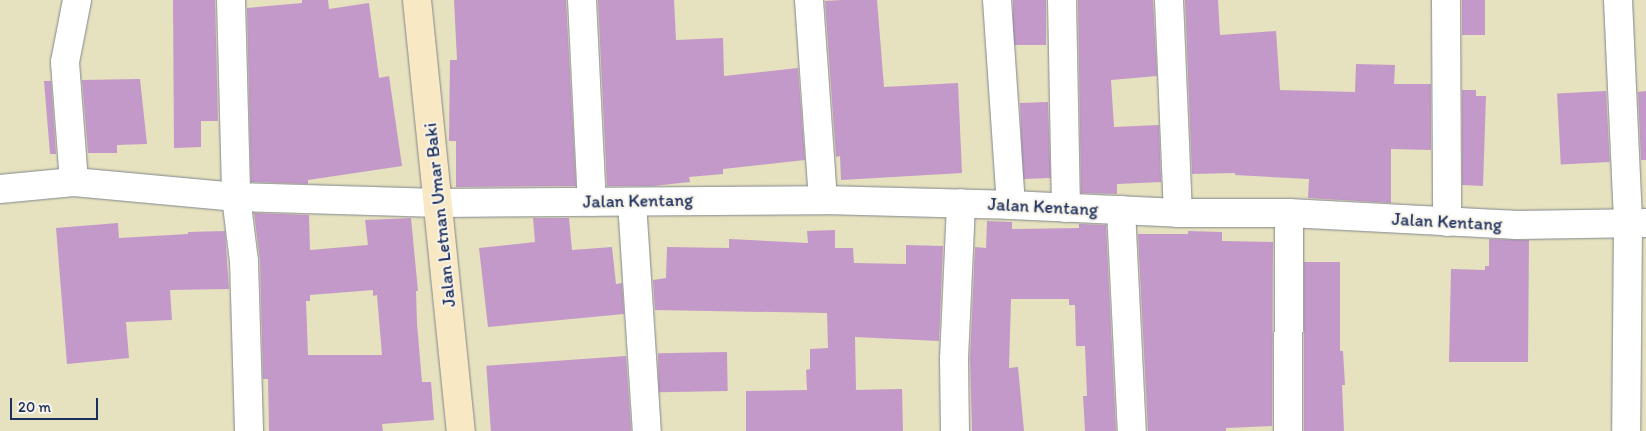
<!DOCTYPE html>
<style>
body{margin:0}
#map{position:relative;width:1646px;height:431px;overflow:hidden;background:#e6e1be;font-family:Itim,sans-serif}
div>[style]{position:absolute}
.building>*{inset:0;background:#c399c9;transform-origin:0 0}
.roads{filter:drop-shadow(0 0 1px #80888e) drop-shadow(0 0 1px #80888e)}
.street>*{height:28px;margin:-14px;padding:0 14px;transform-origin:14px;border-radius:14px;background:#fff}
.secondary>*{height:28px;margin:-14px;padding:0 14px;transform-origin:14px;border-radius:14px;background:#f8e8c3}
span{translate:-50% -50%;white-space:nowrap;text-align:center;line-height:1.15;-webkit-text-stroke:4px #f7f3e8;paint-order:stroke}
.street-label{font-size:18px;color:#1b2f5e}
.scale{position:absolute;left:10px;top:398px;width:88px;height:22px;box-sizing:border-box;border:2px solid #1b2f5e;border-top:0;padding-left:6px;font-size:15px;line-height:18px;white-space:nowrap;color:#1b2f5e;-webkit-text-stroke:4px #f7f3e8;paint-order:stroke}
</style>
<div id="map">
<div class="building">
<div style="clip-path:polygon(173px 0,215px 0,218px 121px,201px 121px,201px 147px,174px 148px)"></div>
<div style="clip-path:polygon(302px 0,328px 0,329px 9px,369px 3px,379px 78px,389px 76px,402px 166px,308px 180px,308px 184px,251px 182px,247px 8px,302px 3px)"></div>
<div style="clip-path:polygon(454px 0,566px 0,576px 186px,456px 187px,456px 141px,449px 141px,450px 60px,457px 60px)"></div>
<div style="clip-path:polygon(598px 0,674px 0,676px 40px,723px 38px,724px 76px,798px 68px,805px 160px,723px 169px,723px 174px,689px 177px,690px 182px,653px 186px,607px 186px)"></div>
<div style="clip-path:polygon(841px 0,877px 0,884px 87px,958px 83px,962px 173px,841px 180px,840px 156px,836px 157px,825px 1px)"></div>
<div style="left:1013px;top:0;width:33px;height:45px"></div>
<div style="clip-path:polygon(1078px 0,1153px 0,1157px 76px,1111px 80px,1114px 127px,1159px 125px,1161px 182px,1117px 184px,1117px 194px,1081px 193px)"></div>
<div style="clip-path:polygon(1185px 0,1218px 0,1220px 35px,1276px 31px,1280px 90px,1355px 92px,1356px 64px,1395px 65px,1394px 84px,1431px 84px,1431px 150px,1391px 149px,1391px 203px,1308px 198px,1309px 179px,1235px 175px,1235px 173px,1192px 174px)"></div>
<div style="left:1462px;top:0;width:23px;height:35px"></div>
<div style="clip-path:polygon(140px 79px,147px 144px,117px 145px,117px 153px,88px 153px,82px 80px)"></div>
<div style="clip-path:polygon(44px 81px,51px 81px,56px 154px,50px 154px)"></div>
<div style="clip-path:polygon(1462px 90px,1476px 90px,1476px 96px,1486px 96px,1483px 186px,1462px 185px)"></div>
<div style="left:1606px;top:91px;width:71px;height:49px;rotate:87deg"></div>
<div style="clip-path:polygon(1646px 91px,1646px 160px,1641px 160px,1638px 92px)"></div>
<div style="left:1048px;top:102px;width:76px;height:28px;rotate:88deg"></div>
<div style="clip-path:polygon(evenodd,254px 213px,309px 215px,310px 250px,368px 245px,365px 220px,411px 218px,418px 291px,416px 291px,417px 324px,422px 382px,431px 382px,434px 420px,382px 424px,383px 431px,269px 431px,268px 379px,263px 379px,260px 260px,254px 213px,373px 290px,373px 296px,377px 295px,382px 355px,308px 355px,306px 301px,310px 301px,310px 295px,373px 290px)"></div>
<div style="clip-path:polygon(533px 218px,569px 218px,572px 250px,612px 247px,616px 284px,622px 283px,624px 314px,488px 327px,479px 248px,535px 242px)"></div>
<div style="clip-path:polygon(987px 221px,1012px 222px,1012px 229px,1079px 228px,1079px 224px,1106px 225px,1116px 431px,1085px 431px,1083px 396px,1087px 396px,1085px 346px,1076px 346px,1075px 305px,1069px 305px,1069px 299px,1011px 299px,1009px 368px,1018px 367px,1024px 431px,972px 431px,970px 359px,975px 247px,986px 248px)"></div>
<div style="clip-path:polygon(118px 223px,119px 238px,188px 234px,188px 232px,225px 231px,229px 289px,170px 290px,172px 320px,126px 322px,129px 358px,67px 364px,56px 228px)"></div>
<div style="clip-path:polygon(835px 230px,835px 248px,853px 248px,854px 263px,906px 264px,906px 245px,943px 246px,939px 341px,855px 337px,856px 390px,902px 389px,903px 431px,746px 431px,746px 391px,807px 390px,806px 370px,810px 369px,810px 349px,828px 348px,827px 313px,655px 310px,653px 280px,666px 278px,667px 247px,729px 248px,729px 239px,808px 243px,807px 231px)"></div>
<div style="clip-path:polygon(1188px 231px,1222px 232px,1222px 241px,1273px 242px,1272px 426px,1226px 428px,1226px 431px,1148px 431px,1138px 234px,1188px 234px)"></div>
<div style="clip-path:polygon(1489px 239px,1529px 240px,1528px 362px,1449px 362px,1451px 269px,1485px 270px,1485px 266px,1489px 266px)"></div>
<div style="clip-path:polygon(1304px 262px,1340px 262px,1340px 351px,1343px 351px,1345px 385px,1342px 385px,1344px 431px,1304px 431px)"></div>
<div style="left:727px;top:352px;width:39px;height:69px;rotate:89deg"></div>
<div style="left:626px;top:356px;width:75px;height:140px;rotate:86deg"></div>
</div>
<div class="roads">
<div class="street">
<div style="left:231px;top:0;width:197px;rotate:88.5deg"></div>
<div style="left:236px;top:197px;width:64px;rotate:82.9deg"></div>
<div style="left:244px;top:261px;width:170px;rotate:88.3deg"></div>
<div style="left:582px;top:0;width:202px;rotate:87.2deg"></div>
<div style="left:809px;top:0;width:200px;rotate:86deg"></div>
<div style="left:997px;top:0;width:205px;rotate:86.1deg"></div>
<div style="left:1062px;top:0;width:208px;rotate:88.9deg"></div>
<div style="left:1169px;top:0;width:213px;rotate:87.6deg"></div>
<div style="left:1446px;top:0;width:222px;rotate:89.7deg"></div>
<div style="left:1618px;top:0;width:222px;rotate:87.4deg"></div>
<div style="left:1628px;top:222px;width:209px;rotate:90.5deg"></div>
<div style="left:74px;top:182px;width:120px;rotate:-94.3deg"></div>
<div style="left:65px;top:62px;width:63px;rotate:-79deg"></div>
<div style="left:0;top:189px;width:74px;rotate:-5.4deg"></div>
<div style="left:74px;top:182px;width:163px;rotate:5.3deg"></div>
<div style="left:236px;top:197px;width:203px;rotate:1.7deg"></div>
<div style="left:439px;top:203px;width:384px;rotate:-0.4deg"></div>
<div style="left:823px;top:200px;width:188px;rotate:1.5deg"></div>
<div style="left:1011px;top:205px;width:167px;rotate:2.7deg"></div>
<div style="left:1178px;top:213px;width:111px"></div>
<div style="left:1289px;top:213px;width:228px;rotate:3deg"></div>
<div style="left:1517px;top:225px;width:129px;rotate:-0.9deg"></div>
<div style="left:632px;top:202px;width:229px;rotate:86.3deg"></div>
<div style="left:1121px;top:210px;width:221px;rotate:87.2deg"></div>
<div style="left:955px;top:431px;width:72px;rotate:-90.8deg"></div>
<div style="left:954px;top:359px;width:156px;rotate:-87.4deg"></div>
<div style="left:1288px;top:431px;width:218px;rotate:-89.7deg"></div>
</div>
<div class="secondary">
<div style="left:417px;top:0;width:433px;rotate:84.2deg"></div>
</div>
</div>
<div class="street-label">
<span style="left:638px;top:201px;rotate:-1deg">Jalan Kentang</span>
<span style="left:1043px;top:207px;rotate:3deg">Jalan Kentang</span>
<span style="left:440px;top:215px;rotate:-96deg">Jalan Letnan Umar Baki</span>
<span style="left:1447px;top:222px;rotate:3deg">Jalan Kentang</span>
</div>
<div class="scale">20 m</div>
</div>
